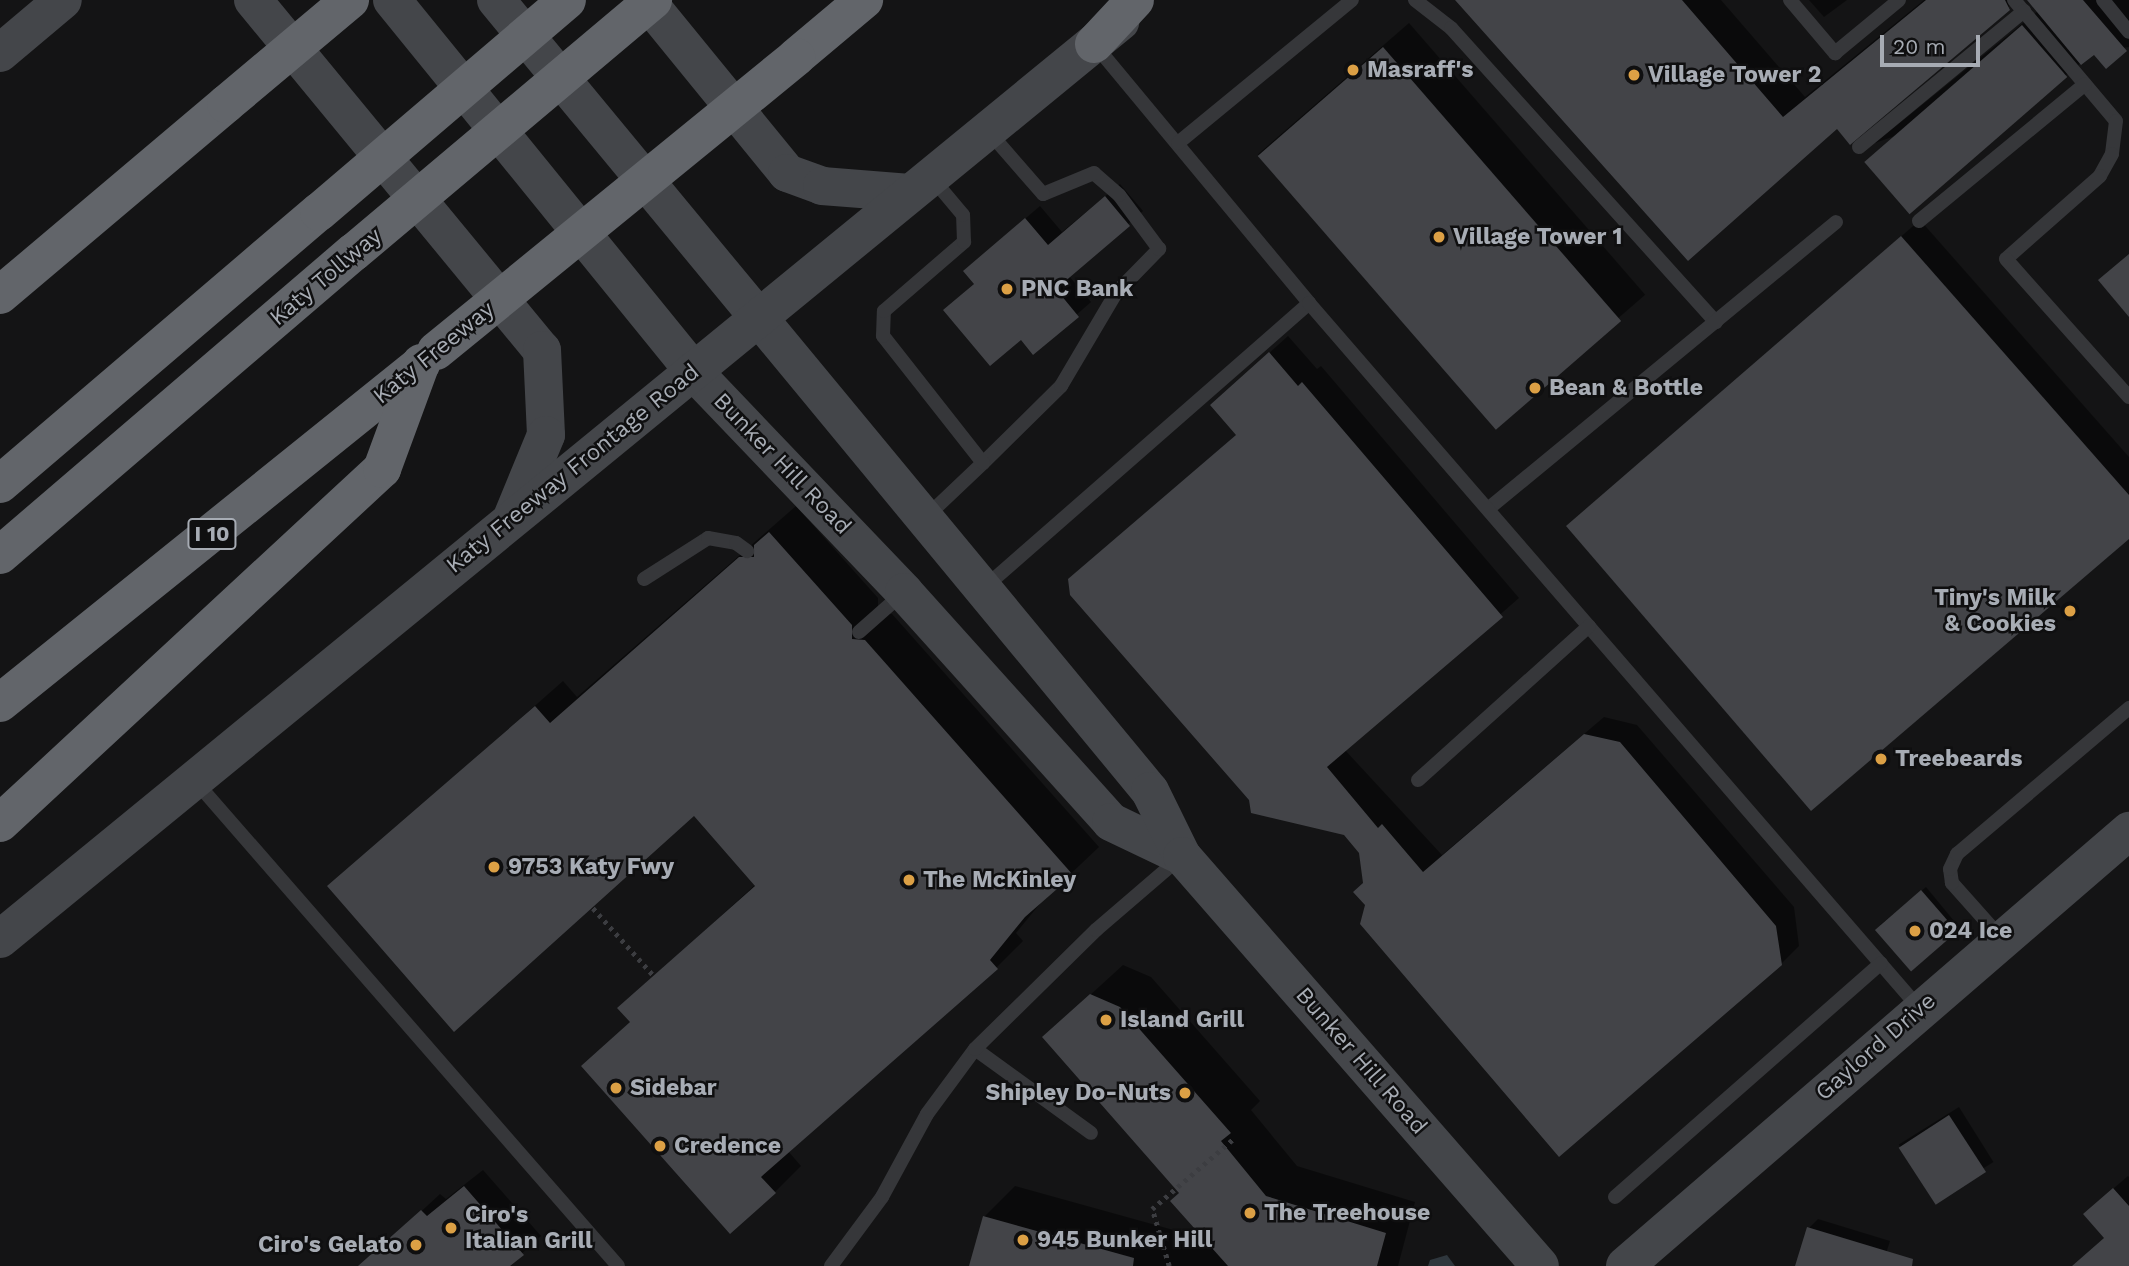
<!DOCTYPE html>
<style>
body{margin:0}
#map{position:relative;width:2129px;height:1266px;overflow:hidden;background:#141415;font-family:"Work Sans",sans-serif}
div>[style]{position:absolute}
.water>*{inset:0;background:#2f373d}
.shadow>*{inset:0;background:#0007;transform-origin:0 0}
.building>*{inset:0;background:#434448;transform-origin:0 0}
.path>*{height:4.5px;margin-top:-2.25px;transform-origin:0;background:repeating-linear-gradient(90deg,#3c3d41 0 3.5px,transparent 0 8.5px)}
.lane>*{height:14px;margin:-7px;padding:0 7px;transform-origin:7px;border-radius:7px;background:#36373a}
.secondary>*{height:38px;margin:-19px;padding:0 19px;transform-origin:19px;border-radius:19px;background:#44464a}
.highway>*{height:38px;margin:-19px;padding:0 19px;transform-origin:19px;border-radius:19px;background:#62656a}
.highway-bridge>*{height:38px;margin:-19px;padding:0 19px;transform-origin:19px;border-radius:19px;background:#62656a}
.dots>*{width:19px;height:19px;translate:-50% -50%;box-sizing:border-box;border:4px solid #0f0f10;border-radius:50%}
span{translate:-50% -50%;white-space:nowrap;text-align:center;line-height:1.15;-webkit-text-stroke:5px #0f0f10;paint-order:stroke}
.shield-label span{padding:2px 5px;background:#0f0f10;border:2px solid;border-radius:5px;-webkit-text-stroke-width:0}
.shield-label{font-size:21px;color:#a7acb4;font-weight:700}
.poi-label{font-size:23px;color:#a7acb4;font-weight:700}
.left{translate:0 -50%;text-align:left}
.right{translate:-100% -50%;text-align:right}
.street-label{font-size:23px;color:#a7acb4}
.scale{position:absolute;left:1880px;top:35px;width:100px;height:32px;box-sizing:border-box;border:4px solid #a7acb4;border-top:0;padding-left:9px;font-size:21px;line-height:24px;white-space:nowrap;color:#a7acb4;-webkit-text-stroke:5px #0f0f10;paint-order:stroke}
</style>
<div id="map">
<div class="water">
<div style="clip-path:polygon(1447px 1255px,1455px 1266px,1428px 1266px,1430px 1260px)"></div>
</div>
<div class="shadow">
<div style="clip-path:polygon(1457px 0,1721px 0,1805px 97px,1924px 0,2018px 0,1837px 127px,1688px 259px)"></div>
<div style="clip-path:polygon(1809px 0,1847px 0,1824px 17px)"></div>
<div style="clip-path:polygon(2029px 0,2129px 0,2129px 47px,2094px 52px,2065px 76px,1875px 143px,2038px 11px)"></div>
<div style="left:1409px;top:23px;width:360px;height:200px;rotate:49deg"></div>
<div style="clip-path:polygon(1120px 184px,1143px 211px,1069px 276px,1091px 302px,1033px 353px,1021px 338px,945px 310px,975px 283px,979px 258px,1040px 206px,1062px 232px)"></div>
<div style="clip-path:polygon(1920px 220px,2129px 457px,2129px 536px,1569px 526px)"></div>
<div style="clip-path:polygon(1288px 336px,1317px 369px,1321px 366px,1519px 598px,1345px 750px,1442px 855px,1604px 717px,1637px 725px,1794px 907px,1799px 946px,1781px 964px,1365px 882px,1361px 852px,1345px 834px,1251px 800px,1069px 580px,1238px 434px,1212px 405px)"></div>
<div style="clip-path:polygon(796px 506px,878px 598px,878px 613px,892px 614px,1099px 847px,1043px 900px,1016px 933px,1023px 941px,997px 967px,788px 1151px,801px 1166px,775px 1192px,583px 1066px,631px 1021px,620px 1008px,756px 884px,694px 814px,330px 886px,563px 681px,577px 697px)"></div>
<div style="clip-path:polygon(1926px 887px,1959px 927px,1955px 931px,1880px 925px)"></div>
<div style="clip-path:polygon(1123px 965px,1151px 977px,1260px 1101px,1251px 1110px,1297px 1166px,1415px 1202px,1398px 1266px,971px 1266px,984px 1217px,1015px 1186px,1206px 1239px,1181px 1193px,1044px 1037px)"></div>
<div style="left:1959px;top:1107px;width:65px;height:71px;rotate:58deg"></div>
<div style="clip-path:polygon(483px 1170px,541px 1236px,508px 1266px,362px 1266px,440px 1194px,446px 1199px)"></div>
<div style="clip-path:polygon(2128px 1176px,2129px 1177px,2129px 1266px,2106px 1237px,2099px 1201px)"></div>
<div style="clip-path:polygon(1818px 1219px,1890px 1241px,1882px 1266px,1797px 1266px,1809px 1228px)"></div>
</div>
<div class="building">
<div style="clip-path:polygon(1455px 0,1682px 0,1783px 117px,1926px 0,2005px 0,2010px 10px,1850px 145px,1837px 129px,1688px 261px)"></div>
<div style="clip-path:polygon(2027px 0,2083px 0,2127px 51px,2106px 69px,2094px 55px,2081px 65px)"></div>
<div style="left:2022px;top:25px;width:69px;height:209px;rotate:49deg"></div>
<div style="left:1383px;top:47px;width:363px;height:166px;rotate:49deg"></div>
<div style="clip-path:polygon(1105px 196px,1130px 226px,1056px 289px,1079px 317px,1033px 355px,1021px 340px,990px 366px,943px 310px,974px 284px,963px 271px,1025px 218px,1048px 245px)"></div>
<div style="clip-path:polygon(1901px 236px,2129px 495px,2129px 539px,1811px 811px,1566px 526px)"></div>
<div style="clip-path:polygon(2129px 254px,2129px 317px,2098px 280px)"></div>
<div style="clip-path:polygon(1269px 352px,1298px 386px,1302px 382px,1503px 617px,1327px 767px,1378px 828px,1382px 824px,1423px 872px,1584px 734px,1620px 742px,1776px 926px,1782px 965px,1559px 1157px,1360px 924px,1365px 905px,1353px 892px,1363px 883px,1359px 853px,1344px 835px,1251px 813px,1249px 800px,1070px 595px,1068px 579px,1236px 435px,1210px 405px)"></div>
<div style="clip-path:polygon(769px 532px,852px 625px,852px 639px,865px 640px,1073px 875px,1025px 917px,990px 960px,998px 969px,761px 1177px,776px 1193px,730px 1234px,581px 1066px,630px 1022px,617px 1008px,755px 886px,694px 816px,454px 1032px,327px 886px,535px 706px,550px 723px,739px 557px,754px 557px,754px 545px)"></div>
<div style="left:1921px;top:890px;width:55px;height:61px;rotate:49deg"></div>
<div style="clip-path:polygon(1090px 994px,1120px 1007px,1231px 1133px,1221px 1141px,1266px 1196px,1386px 1233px,1377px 1266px,1228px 1266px,1170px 1201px,1179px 1193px,1042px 1037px)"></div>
<div style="left:1949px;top:1115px;width:68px;height:60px;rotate:57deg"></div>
<div style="clip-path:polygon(464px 1186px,524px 1255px,510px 1266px,358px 1266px,421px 1210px,427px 1216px)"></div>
<div style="clip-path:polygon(2113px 1188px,2129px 1206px,2129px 1266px,2072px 1266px,2104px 1238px,2083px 1214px)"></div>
<div style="clip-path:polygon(983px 1216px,1134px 1258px,1133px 1266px,969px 1266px)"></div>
<div style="clip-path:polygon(1807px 1227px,1913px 1259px,1912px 1266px,1795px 1266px)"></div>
</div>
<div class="path">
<div style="left:593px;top:908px;width:91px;rotate:48.1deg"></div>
<div style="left:1169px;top:1266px;width:59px;rotate:-106.6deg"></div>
<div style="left:1152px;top:1209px;width:107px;rotate:-40.8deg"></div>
</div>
<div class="lane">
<div style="left:1415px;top:0;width:46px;rotate:37.9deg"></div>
<div style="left:1451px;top:28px;width:396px;rotate:48deg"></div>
<div style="left:1790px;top:0;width:70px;rotate:49.7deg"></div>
<div style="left:1835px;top:53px;width:83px;rotate:-39.6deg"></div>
<div style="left:2014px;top:0;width:158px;rotate:49.9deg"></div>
<div style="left:2116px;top:121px;width:33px;rotate:97deg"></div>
<div style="left:2112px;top:154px;width:25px;rotate:119deg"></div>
<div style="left:2100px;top:176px;width:125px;rotate:138.6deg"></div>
<div style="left:2006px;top:259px;width:185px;rotate:48.3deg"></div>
<div style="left:2103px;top:0;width:41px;rotate:50.9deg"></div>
<div style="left:1095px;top:45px;width:335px;rotate:50.3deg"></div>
<div style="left:1178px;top:143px;width:225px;rotate:-39.4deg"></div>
<div style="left:1859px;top:147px;width:214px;rotate:-39.5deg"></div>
<div style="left:1919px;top:221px;width:215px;rotate:-39.5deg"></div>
<div style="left:983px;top:463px;width:110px;rotate:-44.6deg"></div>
<div style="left:1061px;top:386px;width:108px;rotate:-59.4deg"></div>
<div style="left:1116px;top:293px;width:62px;rotate:-45.7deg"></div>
<div style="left:1159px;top:249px;width:67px;rotate:-126.5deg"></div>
<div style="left:1119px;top:195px;width:33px;rotate:-139deg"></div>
<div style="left:1094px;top:173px;width:55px;rotate:157.6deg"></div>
<div style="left:1043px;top:194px;width:82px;rotate:-131.1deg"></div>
<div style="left:1488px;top:509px;width:451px;rotate:-39.5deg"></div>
<div style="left:926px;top:517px;width:79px;rotate:-43.5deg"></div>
<div style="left:983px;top:463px;width:162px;rotate:-128.2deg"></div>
<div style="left:883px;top:336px;width:25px;rotate:-88deg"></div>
<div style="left:884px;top:311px;width:106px;rotate:-40.8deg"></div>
<div style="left:964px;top:242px;width:27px;rotate:-92deg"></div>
<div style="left:963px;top:215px;width:48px;rotate:-130deg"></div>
<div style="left:644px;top:579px;width:76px;rotate:-32.6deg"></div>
<div style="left:708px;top:538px;width:28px;rotate:10deg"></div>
<div style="left:736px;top:543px;width:14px;rotate:36deg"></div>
<div style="left:985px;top:587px;width:431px;rotate:-41.2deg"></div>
<div style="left:1309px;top:303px;width:934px;rotate:49.13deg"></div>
<div style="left:859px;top:632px;width:57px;rotate:-41.5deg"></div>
<div style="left:1418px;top:780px;width:230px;rotate:-42deg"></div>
<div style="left:196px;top:782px;width:642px;rotate:48.91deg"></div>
<div style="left:2001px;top:938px;width:74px;rotate:-131.7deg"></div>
<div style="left:1952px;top:883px;width:14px;rotate:-98deg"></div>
<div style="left:1950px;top:869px;width:17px;rotate:-65deg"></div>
<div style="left:1957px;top:854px;width:226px;rotate:-40.3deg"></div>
<div style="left:975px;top:1049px;width:143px;rotate:35.9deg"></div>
<div style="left:1615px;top:1197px;width:354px;rotate:-41.3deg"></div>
<div style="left:831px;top:1266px;width:86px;rotate:-53.5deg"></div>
<div style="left:882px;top:1197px;width:94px;rotate:-61.5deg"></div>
<div style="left:927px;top:1114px;width:81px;rotate:-53.6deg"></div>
<div style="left:975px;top:1049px;width:170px;rotate:-44.5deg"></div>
<div style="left:1096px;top:930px;width:112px;rotate:-40.7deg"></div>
</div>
<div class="secondary">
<div style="left:253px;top:0;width:454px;rotate:50.5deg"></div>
<div style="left:542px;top:350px;width:85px;rotate:87.3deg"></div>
<div style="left:546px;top:435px;width:87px;rotate:112.4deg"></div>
<div style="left:392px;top:0;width:478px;rotate:50.9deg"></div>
<div style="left:693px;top:371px;width:306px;rotate:46.3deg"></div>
<div style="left:904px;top:592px;width:309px;rotate:48deg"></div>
<div style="left:1111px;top:822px;width:79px;rotate:25.6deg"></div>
<div style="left:496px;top:0;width:1026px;rotate:50.42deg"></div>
<div style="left:1150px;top:791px;width:72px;rotate:63.8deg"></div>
<div style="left:1182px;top:856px;width:544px;rotate:48.87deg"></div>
<div style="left:646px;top:0;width:223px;rotate:50.8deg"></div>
<div style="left:787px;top:173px;width:37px;rotate:20deg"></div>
<div style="left:822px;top:186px;width:88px;rotate:4.5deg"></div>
<div style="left:0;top:53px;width:82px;rotate:-40.1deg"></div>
<div style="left:0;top:939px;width:1448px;rotate:-39.31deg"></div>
<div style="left:1625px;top:1266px;width:666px;rotate:-40.8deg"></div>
</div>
<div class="highway">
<div style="left:1094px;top:44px;width:60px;rotate:-47deg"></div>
<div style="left:796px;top:57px;width:89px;rotate:-40deg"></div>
<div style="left:0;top:295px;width:296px;rotate:-40.2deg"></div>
<div style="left:0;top:484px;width:419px;rotate:-40.5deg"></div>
<div style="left:0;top:555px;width:466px;rotate:-40.6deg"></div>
<div style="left:0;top:703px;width:541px;rotate:-38.84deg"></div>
<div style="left:0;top:823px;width:521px;rotate:-42.82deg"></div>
<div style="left:382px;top:469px;width:113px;rotate:-69.8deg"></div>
</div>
<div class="highway-bridge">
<div style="left:226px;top:104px;width:162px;rotate:-40deg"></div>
<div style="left:319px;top:212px;width:326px;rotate:-40.5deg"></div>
<div style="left:354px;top:252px;width:391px;rotate:-40.1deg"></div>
<div style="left:436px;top:351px;width:465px;rotate:-39.2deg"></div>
</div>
<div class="dots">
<div style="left:1353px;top:70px;background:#dca045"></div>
<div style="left:1634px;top:75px;background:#dca045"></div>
<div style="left:1439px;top:237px;background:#dca045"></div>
<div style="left:1007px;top:289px;background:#dca045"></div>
<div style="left:1535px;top:388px;background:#dca045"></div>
<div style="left:2070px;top:611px;background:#dca045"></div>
<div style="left:1881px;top:759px;background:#dca045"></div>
<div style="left:494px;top:867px;background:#dca045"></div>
<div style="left:909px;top:880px;background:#dca045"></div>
<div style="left:1915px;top:931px;background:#dca045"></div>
<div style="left:1106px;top:1020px;background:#dca045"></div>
<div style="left:616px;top:1088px;background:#dca045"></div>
<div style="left:1185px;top:1093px;background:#dca045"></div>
<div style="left:660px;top:1146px;background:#dca045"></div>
<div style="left:1250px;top:1213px;background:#dca045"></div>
<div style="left:451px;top:1228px;background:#dca045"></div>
<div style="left:1023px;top:1240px;background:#dca045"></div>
<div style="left:416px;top:1245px;background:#dca045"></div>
</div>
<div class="shield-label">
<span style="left:212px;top:534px">I 10</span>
</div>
<div class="poi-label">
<span class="left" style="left:1367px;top:70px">Masraff's</span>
<span class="left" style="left:1648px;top:75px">Village Tower 2</span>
<span class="left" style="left:1453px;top:237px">Village Tower 1</span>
<span class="left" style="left:1021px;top:289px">PNC Bank</span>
<span class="left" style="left:1549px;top:388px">Bean &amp; Bottle</span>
<span class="right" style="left:2056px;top:611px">Tiny's Milk<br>&amp; Cookies</span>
<span class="left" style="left:1895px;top:759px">Treebeards</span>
<span class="left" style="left:508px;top:867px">9753 Katy Fwy</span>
<span class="left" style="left:923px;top:880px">The McKinley</span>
<span class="left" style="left:1929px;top:931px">024 Ice</span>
<span class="left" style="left:1120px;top:1020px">Island Grill</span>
<span class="left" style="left:630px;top:1088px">Sidebar</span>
<span class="right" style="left:1171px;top:1093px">Shipley Do-Nuts</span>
<span class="left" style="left:674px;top:1146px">Credence</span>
<span class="left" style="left:1264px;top:1213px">The Treehouse</span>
<span class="left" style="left:465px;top:1228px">Ciro's<br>Italian Grill</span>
<span class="left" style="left:1037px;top:1240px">945 Bunker Hill</span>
<span class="right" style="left:402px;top:1245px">Ciro's Gelato</span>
</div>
<div class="street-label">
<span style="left:326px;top:277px;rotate:-40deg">Katy Tollway</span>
<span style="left:434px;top:353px;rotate:-39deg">Katy Freeway</span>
<span style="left:782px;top:464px;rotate:46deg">Bunker Hill Road</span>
<span style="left:573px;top:469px;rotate:-39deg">Katy Freeway Frontage Road</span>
<span style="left:1876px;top:1047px;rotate:-41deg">Gaylord Drive</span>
<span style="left:1361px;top:1061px;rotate:49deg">Bunker Hill Road</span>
</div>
<div class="scale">20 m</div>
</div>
